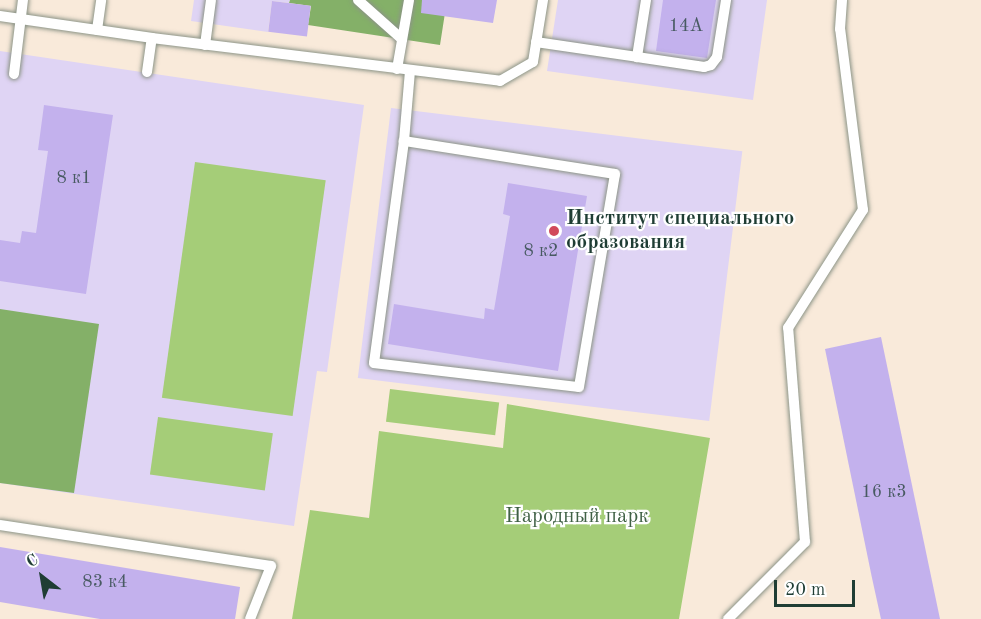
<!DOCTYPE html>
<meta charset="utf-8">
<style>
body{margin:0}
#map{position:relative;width:981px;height:619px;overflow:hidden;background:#f9eada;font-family:"Old Standard TT",serif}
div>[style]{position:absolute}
.built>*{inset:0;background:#dfd4f4;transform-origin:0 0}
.green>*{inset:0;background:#a5cd78;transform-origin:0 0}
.forest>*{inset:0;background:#84b068}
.building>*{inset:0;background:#c3b1ed;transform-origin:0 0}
.roads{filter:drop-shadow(0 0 2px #8c9487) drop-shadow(0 0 2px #8c9487)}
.lane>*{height:10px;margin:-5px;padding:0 5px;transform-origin:5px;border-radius:5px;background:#fff}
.dots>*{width:16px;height:16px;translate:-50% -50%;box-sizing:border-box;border:3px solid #fff;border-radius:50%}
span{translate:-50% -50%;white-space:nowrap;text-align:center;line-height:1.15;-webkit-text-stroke:4.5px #fff;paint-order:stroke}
.number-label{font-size:18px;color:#485a62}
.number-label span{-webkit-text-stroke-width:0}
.poi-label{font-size:21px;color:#1f3d34;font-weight:700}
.left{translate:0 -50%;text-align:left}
.park-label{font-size:21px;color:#406145}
.north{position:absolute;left:12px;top:547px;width:60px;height:60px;-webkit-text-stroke:4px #fff;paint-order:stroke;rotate:329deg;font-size:16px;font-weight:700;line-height:24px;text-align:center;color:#1f3d34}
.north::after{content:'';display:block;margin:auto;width:21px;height:27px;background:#1f3d34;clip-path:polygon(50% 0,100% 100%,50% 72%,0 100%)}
.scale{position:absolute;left:774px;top:580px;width:81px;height:27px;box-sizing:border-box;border:3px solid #1f3d34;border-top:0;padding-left:8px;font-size:18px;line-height:21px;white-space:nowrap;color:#1f3d34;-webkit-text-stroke:4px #fff;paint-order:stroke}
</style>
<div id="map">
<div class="built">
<div style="clip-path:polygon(194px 0,290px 0,289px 3px,272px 1px,268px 32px,191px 21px)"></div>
<div style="clip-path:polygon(558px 0,767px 0,753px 100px,547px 71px)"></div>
<div style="clip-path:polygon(0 51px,364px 105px,327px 372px,317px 371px,294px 526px,0 483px)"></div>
<div style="left:391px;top:108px;width:354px;height:272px;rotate:7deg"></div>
</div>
<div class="green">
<div style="left:195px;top:162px;width:132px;height:238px;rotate:8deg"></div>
<div style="left:390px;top:389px;width:110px;height:33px;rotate:7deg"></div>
<div style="clip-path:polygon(507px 404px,710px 438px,679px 619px,292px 619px,310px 510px,369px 518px,379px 431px,503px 448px)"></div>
<div style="left:158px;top:417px;width:116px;height:58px;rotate:8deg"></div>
</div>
<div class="forest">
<div style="clip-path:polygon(290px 0,447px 0,440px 45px,308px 25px,311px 6px,289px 3px)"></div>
<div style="clip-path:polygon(0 309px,99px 324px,74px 493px,0 483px)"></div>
</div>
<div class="building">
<div style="clip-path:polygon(422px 0,497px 0,493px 23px,421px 13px)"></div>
<div style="clip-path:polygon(663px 0,716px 0,707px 58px,656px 51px)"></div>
<div style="left:272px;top:1px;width:39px;height:31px;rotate:7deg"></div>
<div style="clip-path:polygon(44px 105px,113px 115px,86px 294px,0 281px,0 240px,20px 243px,22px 231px,36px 233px,48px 151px,38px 150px)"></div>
<div style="clip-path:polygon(508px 183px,587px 196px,558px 371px,388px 344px,394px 304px,484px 319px,485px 308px,494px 310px,510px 216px,503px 214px)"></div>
<div style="clip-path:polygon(881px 337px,940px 619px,881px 619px,872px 578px,825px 349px)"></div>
<div style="clip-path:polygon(0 547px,240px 587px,235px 619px,100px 619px,0 602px)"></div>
</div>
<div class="roads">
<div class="lane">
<div style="left:358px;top:0;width:59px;rotate:41.6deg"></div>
<div style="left:646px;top:0;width:58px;rotate:99deg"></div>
<div style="left:637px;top:57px;width:68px;rotate:8.5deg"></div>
<div style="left:704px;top:67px;width:7px;rotate:-16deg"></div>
<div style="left:711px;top:65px;width:10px;rotate:-53deg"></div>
<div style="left:717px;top:57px;width:58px;rotate:-81deg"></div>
<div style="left:0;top:16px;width:154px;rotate:8.2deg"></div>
<div style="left:152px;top:38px;width:351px;rotate:7deg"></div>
<div style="left:500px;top:81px;width:38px;rotate:-30deg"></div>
<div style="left:533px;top:62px;width:63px;rotate:-80.8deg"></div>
<div style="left:97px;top:30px;width:30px;rotate:-82deg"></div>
<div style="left:536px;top:42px;width:102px;rotate:8.4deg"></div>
<div style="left:205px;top:45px;width:45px;rotate:-82.4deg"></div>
<div style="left:397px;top:69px;width:70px;rotate:-80.1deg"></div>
<div style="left:147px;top:72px;width:34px;rotate:-82deg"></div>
<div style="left:14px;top:74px;width:75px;rotate:-83.1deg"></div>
<div style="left:404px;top:141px;width:224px;rotate:97.7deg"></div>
<div style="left:374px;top:363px;width:206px;rotate:6.7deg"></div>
<div style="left:579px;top:387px;width:216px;rotate:-80.4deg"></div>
<div style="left:615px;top:174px;width:214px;rotate:-171.1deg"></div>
<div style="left:404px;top:141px;width:70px;rotate:-85.1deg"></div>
<div style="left:0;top:525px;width:274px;rotate:8.6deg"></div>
<div style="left:271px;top:566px;width:57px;rotate:111.6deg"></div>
<div style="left:728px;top:619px;width:109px;rotate:-45deg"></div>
<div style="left:805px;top:542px;width:215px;rotate:-94.5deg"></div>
<div style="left:788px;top:328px;width:140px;rotate:-57.6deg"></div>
<div style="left:863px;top:210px;width:182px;rotate:-97.2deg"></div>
<div style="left:840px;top:29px;width:29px;rotate:-86deg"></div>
</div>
</div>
<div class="dots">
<div style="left:554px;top:231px;background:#d1495b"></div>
</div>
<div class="number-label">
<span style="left:686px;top:26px">14А</span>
<span style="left:74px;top:178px">8 к1</span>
<span style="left:541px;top:251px">8 к2</span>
<span style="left:884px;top:492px">16 к3</span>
<span style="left:105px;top:582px">83 к4</span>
</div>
<div class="poi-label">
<span class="left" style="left:566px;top:231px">Институт специального<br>образования</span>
</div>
<div class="park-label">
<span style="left:577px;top:517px">Народный парк</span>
</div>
<div class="north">С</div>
<div class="scale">20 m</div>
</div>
